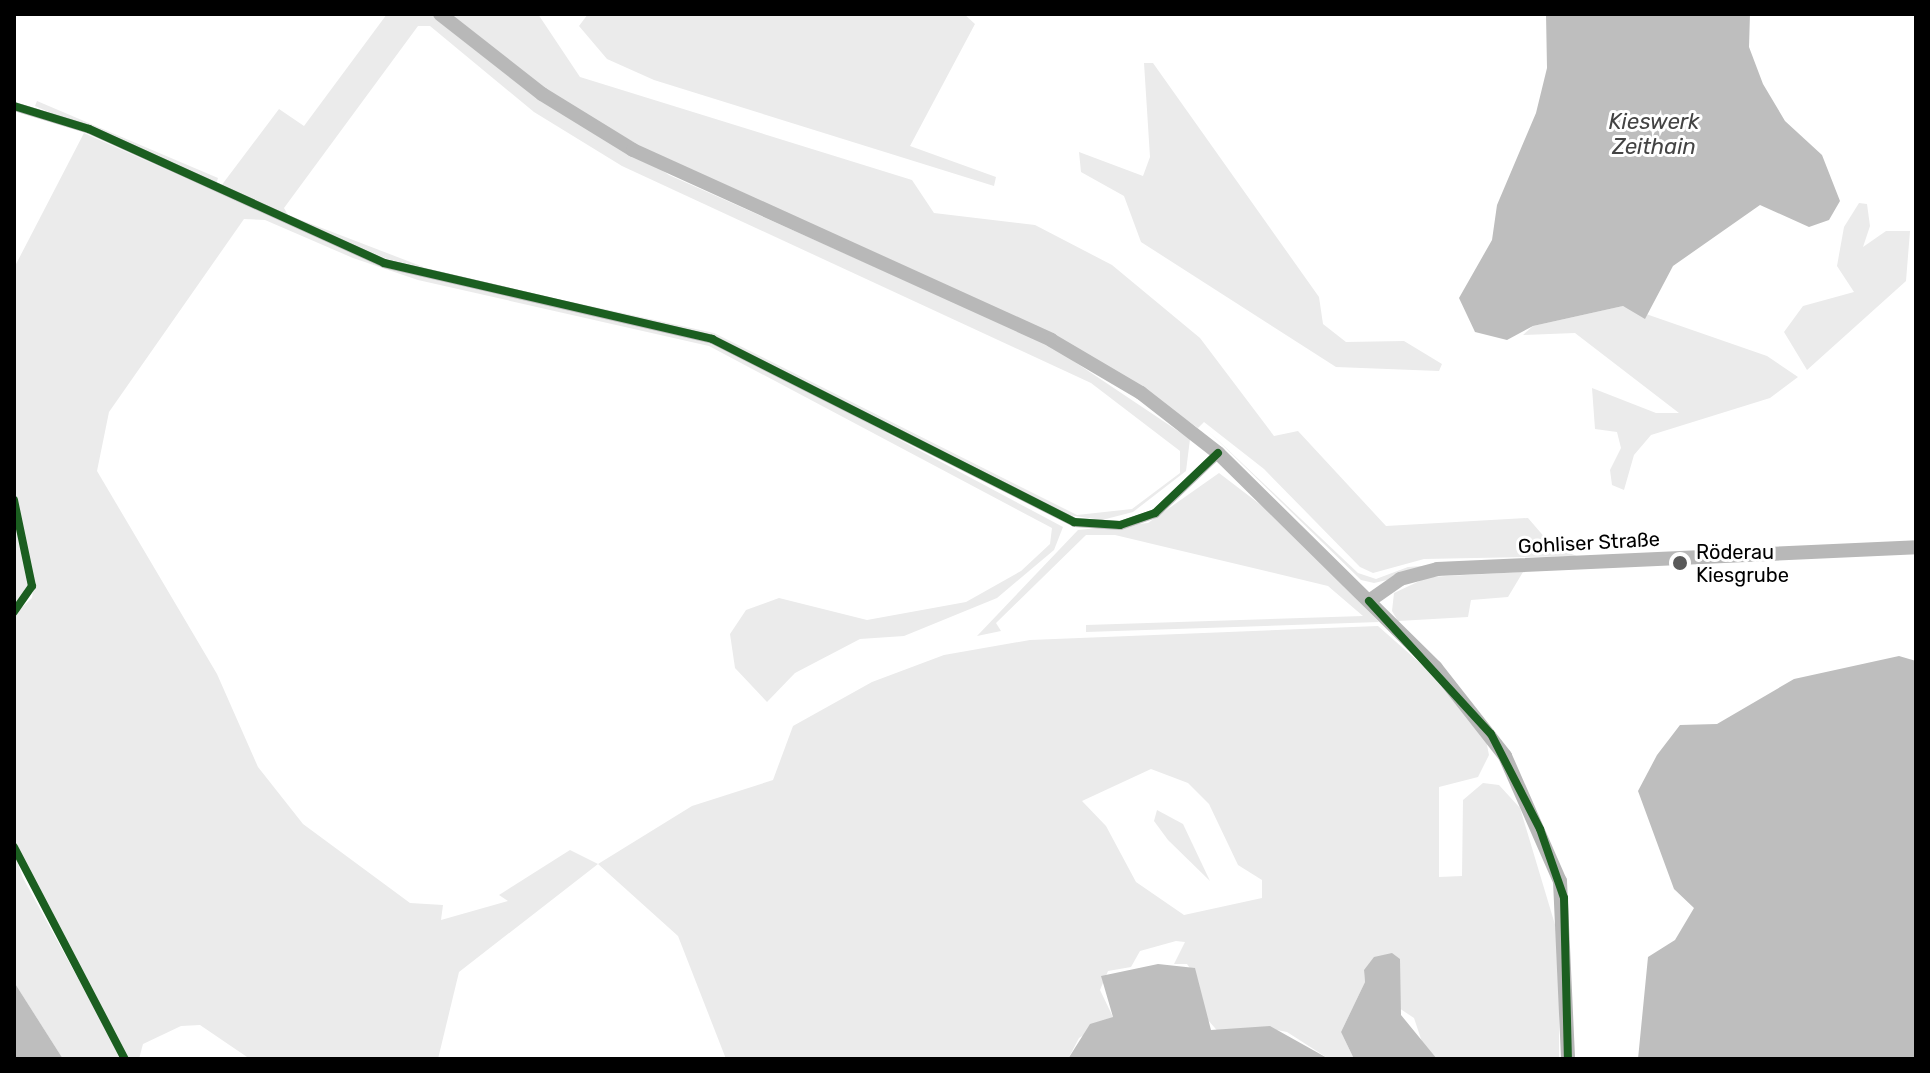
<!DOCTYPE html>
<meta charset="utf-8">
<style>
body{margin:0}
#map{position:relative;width:1930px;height:1073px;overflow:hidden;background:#fff;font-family:Rubik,sans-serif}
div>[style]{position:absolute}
.green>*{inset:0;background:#ebebeb}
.water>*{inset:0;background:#bebebe}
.street>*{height:9px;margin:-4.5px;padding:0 4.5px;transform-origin:4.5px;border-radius:4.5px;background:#bebebe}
.secondary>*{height:14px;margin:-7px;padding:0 7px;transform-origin:7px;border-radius:7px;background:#b8b8b8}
.cycleway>*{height:8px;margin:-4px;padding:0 4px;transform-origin:4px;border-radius:4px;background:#1b5e20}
.dots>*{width:22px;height:22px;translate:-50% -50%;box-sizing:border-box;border:4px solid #fff;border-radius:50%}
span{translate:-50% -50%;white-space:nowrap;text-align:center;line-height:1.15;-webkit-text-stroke:6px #fff;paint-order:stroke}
.street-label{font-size:20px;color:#000}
.poi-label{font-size:20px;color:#000}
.left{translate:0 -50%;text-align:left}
.water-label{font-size:22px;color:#434343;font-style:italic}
.frame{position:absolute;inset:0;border:16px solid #000;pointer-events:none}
</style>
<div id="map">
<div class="green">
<div style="clip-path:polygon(evenodd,387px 14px,432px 14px,669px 175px,1048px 344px,1190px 439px,1186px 471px,1133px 512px,1102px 520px,1068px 515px,713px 335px,387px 259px,221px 186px,279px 109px,304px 126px,387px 14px,418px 26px,430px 26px,534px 112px,622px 166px,1091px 383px,1180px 451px,1180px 473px,1132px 509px,1077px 515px,714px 333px,439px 273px,288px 215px,284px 208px,418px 26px)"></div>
<div style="clip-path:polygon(447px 14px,538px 14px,580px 77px,912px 180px,934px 213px,1035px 225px,1112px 265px,1200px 338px,1274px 436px,1298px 431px,1386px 526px,1528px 518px,1553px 547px,1577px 556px,1424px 559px,1373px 573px,1360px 567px,1264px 469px,1204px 422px,1198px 428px,1130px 380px,674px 166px,546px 91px)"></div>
<div style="clip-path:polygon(588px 14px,964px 14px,975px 24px,910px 146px,996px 177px,994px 186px,654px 80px,607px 59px,579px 26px)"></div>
<div style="clip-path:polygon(1144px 63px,1153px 63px,1319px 297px,1323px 324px,1346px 342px,1404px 341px,1442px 364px,1439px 371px,1336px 367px,1141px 242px,1124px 196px,1081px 172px,1079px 152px,1143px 176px,1150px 157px)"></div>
<div style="clip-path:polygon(37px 101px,218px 178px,216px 185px,35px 106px)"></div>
<div style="clip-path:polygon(evenodd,84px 133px,383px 266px,663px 328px,711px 344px,812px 393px,1063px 527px,1054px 550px,997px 598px,904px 636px,860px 639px,795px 673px,767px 702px,735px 668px,730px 634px,746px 610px,779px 598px,867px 620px,966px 602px,1021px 571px,1050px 544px,1052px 528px,709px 346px,418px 280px,353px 258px,265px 220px,244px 219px,109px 412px,97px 471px,217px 674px,258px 767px,303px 824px,410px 903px,443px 905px,441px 920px,508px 901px,499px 895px,570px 850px,598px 864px,692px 806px,773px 780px,793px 726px,872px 682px,944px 655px,1030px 640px,1378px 626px,1429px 671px,1486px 740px,1489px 755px,1478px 777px,1439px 787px,1439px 877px,1462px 876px,1463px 800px,1483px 783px,1499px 785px,1520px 808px,1559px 938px,1559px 1059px,1437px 1059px,1423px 1045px,1414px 1018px,1399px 1008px,1400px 959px,1364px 970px,1365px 982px,1341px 1032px,1354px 1059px,1329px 1059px,1287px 1032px,1260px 1027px,1221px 1035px,1201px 1012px,1198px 980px,1187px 964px,1174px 964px,1185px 942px,1176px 941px,1140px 951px,1131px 967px,1108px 971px,1100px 990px,1113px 1017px,1079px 1038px,1068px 1059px,726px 1059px,678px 936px,598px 864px,459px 972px,438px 1059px,250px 1059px,200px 1025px,181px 1026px,143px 1044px,139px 1059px,127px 1059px,28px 878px,14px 836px,14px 615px,32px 598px,34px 583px,14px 493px,14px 268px,84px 133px,1151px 769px,1188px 783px,1209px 804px,1238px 865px,1262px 880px,1262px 898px,1184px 915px,1136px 882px,1106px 826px,1082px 801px,1151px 769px)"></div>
<div style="clip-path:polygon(1859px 203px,1867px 204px,1870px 226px,1863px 247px,1886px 231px,1910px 231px,1906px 281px,1807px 370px,1784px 332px,1803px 306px,1854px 292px,1837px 266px,1844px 227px)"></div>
<div style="clip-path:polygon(1623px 306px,1767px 356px,1798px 377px,1770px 398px,1651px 435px,1634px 455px,1624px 490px,1612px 485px,1610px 470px,1621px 448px,1617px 432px,1595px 429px,1592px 388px,1656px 413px,1679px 413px,1575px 333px,1523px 335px,1533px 326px)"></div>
<div style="clip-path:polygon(1205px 428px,1358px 573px,1376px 579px,1408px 567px,1462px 563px,1374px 583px,1361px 580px)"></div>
<div style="clip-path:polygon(1219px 473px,1274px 515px,1379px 622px,1086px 632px,1086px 625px,1363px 616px,1328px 586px,1115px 535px,1086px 535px,996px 623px,1001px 631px,977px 636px,1078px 530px,1148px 523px)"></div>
<div style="clip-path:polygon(14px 507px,29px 583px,14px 606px)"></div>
<div style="clip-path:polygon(1523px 572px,1508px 597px,1471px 600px,1468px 617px,1398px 621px,1392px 611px,1394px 593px,1428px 577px)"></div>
<div style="clip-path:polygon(1157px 810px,1183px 824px,1210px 881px,1168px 840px,1154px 821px)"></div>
<div style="clip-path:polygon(14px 853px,23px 878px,121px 1057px,63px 1059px,14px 982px)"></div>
</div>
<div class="water">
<div style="clip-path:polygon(1546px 14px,1750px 14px,1749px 47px,1763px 84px,1785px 121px,1822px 155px,1840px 201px,1829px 220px,1809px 227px,1760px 205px,1673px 266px,1645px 319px,1623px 306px,1533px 326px,1507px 340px,1475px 332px,1459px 298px,1492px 240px,1497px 205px,1536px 113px,1547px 68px)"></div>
<div style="clip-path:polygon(1899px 656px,1916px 661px,1916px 1059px,1638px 1059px,1648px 957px,1675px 940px,1694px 908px,1674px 889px,1638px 791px,1657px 755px,1680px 725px,1717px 724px,1794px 679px)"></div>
<div style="clip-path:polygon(1392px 953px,1400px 959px,1401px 1015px,1437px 1059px,1354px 1059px,1341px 1032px,1365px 982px,1364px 970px,1374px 957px)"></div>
<div style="clip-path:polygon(1158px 964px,1195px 968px,1211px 1030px,1270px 1026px,1329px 1059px,1068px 1059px,1090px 1024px,1113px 1017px,1101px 976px)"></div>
<div style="clip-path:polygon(14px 982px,63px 1059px,14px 1059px)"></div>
</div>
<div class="street">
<div style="left:14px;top:106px;width:78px;rotate:17deg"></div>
<div style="left:89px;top:129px;width:324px;rotate:24.4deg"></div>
<div style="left:384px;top:263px;width:337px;rotate:13deg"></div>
<div style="left:712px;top:339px;width:406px;rotate:26.8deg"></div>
<div style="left:1074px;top:522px;width:46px;rotate:3.7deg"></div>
<div style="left:1120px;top:525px;width:37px;rotate:-19deg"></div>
<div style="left:1155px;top:513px;width:87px;rotate:-43.6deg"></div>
</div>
<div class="secondary">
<div style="left:440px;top:14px;width:130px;rotate:38.1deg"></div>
<div style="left:542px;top:94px;width:107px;rotate:31.6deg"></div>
<div style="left:633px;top:150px;width:459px;rotate:24.4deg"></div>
<div style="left:1051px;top:340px;width:104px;rotate:30.5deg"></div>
<div style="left:1141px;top:393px;width:98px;rotate:37.9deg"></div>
<div style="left:1218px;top:453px;width:306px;rotate:44.6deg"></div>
<div style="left:1436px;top:668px;width:112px;rotate:51.9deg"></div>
<div style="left:1505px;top:756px;width:137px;rotate:66.3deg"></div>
<div style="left:1560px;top:881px;width:178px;rotate:87.4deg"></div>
<div style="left:1369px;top:601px;width:38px;rotate:-35deg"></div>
<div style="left:1400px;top:579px;width:38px;rotate:-15deg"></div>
<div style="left:1437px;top:569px;width:480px;rotate:-2.6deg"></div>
</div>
<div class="cycleway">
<div style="left:14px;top:106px;width:78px;rotate:17deg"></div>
<div style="left:89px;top:129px;width:324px;rotate:24.4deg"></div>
<div style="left:384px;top:263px;width:337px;rotate:13deg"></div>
<div style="left:712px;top:339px;width:406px;rotate:26.8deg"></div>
<div style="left:1074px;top:522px;width:46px;rotate:3.7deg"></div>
<div style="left:1120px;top:525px;width:37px;rotate:-19deg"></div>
<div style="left:1155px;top:513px;width:87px;rotate:-43.6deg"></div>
<div style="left:14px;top:500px;width:88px;rotate:78.2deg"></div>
<div style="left:32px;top:586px;width:32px;rotate:125deg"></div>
<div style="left:1369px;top:601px;width:180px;rotate:47.5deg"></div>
<div style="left:1491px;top:734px;width:107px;rotate:62.7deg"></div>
<div style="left:1540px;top:829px;width:73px;rotate:70.8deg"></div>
<div style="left:1564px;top:898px;width:161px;rotate:88.6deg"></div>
<div style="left:14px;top:847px;width:239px;rotate:62.4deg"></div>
</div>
<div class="dots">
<div style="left:1680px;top:563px;background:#595959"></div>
</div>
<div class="street-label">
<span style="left:1589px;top:543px;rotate:-3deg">Gohliser Straße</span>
</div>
<div class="poi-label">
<span class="left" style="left:1696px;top:564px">Röderau<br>Kiesgrube</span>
</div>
<div class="water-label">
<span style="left:1654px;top:134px">Kieswerk<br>Zeithain</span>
</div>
<div class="frame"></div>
</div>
